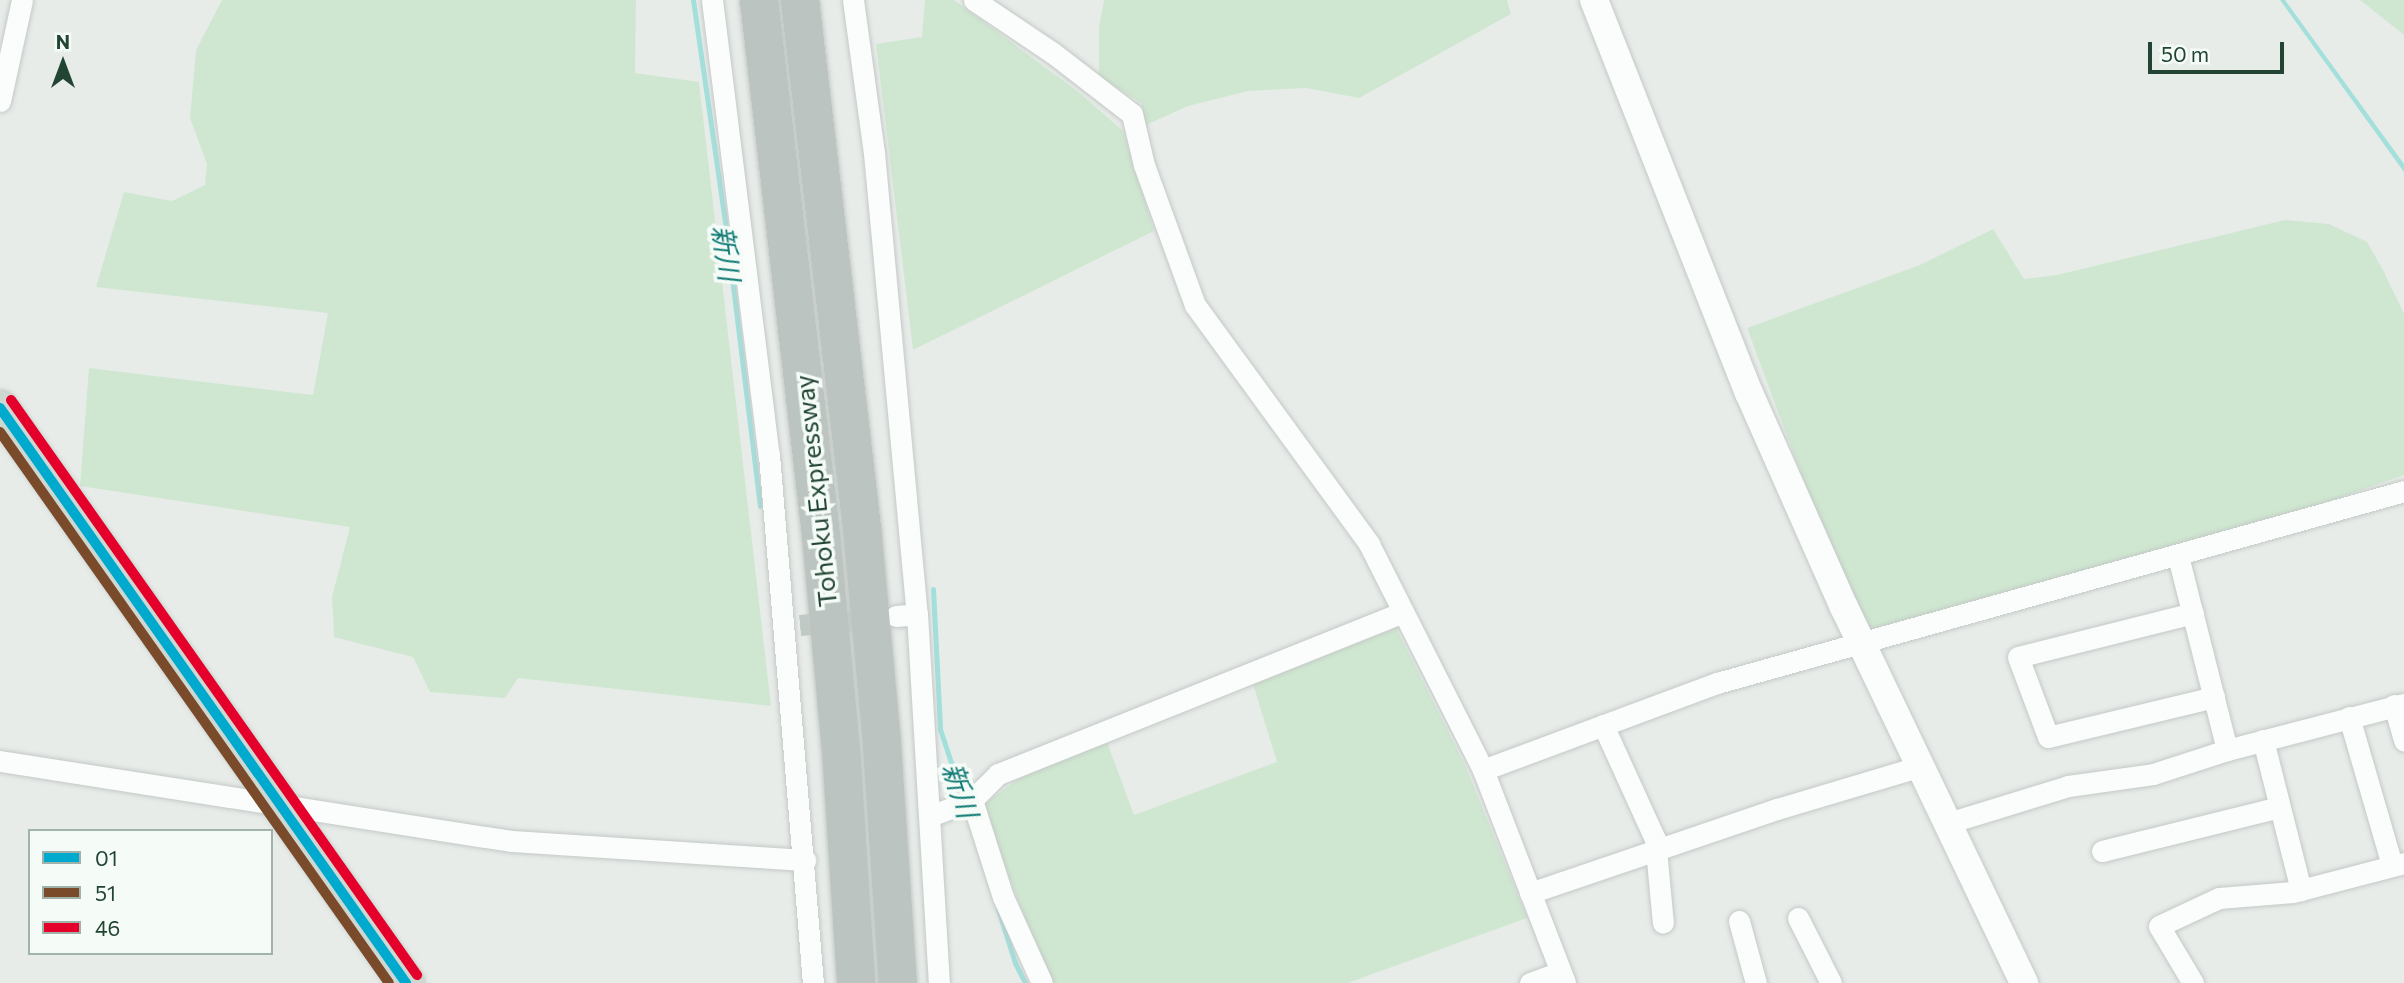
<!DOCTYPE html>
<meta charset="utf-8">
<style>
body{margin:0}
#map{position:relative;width:2404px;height:983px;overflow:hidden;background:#e7ece9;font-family:Commissioner,"Noto Sans JP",sans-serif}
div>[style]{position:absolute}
.green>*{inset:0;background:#cfe7d1}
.water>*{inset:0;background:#a3dfdb}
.stream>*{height:5px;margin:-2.5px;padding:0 2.5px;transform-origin:2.5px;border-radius:2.5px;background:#a3dfdb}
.minor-tunnel>*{height:21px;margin-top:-10.5px;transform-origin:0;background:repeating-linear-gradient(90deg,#bfcac5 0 21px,transparent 0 31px)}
.roads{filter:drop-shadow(0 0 2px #c4c9c6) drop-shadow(0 0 2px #c4c9c6)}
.minor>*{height:21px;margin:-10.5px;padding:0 10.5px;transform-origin:10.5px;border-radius:10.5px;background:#fbfcfc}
.tertiary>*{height:28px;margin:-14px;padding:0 14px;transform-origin:14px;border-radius:14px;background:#fbfcfc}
.primary>*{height:35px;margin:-17.5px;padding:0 17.5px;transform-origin:17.5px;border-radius:17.5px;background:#ced8d3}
.motorway>*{height:38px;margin:-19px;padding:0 19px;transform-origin:19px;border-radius:19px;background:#bbc4c0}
.bus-1>*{height:10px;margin:-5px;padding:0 5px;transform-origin:5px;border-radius:5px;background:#00a9ce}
.bus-2>*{height:10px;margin:-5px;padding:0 5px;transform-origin:5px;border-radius:5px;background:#7a4b2a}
.bus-3>*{height:10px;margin:-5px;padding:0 5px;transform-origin:5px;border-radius:5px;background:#e4002b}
span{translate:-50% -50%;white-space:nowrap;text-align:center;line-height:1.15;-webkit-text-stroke:7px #f5fbf7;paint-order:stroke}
.street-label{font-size:26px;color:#214433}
.water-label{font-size:28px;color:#137c77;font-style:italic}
.legend{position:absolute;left:28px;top:829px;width:245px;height:126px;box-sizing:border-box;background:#f5fbf7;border:2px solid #a0b2a9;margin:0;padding:9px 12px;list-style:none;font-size:21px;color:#214433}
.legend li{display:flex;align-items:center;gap:14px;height:35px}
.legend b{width:35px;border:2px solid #a0b2a9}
.north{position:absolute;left:28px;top:28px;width:70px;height:70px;-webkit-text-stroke:5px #f5fbf7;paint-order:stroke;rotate:0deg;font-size:19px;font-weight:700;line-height:28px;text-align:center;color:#214433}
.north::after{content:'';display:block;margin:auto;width:24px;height:32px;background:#214433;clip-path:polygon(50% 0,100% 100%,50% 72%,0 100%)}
.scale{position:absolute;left:2148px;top:42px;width:136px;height:32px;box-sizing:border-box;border:4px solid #214433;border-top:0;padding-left:9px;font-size:21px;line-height:24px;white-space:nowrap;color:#214433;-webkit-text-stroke:5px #f5fbf7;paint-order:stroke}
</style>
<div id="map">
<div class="green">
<div style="clip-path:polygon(222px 0,636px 0,635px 73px,699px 82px,771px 706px,518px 678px,505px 698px,430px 692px,413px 657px,334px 637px,332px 597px,350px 527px,80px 486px,89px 368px,313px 395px,328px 313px,96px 287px,124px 192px,172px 201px,205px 185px,207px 164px,190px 118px,196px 50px)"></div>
<div style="clip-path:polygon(925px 0,954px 0,1081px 94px,1123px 131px,1154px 231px,913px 350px,876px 44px,922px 37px)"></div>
<div style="clip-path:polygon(1104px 0,1507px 0,1511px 14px,1359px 98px,1306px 88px,1248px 91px,1188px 106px,1146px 125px,1141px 103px,1099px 76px,1099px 27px)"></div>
<div style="clip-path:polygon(2360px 0,2404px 0,2404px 35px)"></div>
<div style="clip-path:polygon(2285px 220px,2329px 224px,2367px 242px,2383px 270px,2404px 314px,2404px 475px,2240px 532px,1869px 630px,1817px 516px,1747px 328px,1920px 265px,1993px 229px,2024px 279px,2057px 275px)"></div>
<div style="clip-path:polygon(1396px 628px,1465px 765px,1527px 918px,1348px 983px,1050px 983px,982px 806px,1048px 757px,1107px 742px,1134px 815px,1277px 762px,1253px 684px)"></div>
</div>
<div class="water">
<div style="clip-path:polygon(2280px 0,2285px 0,2404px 164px,2404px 172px)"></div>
</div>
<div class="stream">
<div style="left:693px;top:0;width:223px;rotate:81.8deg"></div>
<div style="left:725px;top:221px;width:287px;rotate:83deg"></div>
<div style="left:933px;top:589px;width:140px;rotate:87.1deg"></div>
<div style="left:940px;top:729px;width:74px;rotate:71.8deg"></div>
<div style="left:998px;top:909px;width:57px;rotate:72.5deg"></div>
<div style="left:1015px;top:963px;width:22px;rotate:63deg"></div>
</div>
<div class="minor-tunnel">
<div style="left:800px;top:625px;width:80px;rotate:-5deg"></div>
</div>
<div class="roads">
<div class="minor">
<div style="left:712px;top:0;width:459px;rotate:82.9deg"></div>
<div style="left:769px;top:455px;width:530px;rotate:85.24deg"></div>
<div style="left:853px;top:0;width:154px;rotate:82.2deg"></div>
<div style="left:874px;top:153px;width:463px;rotate:84.7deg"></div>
<div style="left:917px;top:614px;width:370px;rotate:86.6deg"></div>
<div style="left:974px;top:0;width:95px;rotate:33.9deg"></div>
<div style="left:1053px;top:53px;width:100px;rotate:37.7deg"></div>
<div style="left:1132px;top:114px;width:52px;rotate:76.8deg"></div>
<div style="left:1144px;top:165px;width:149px;rotate:70deg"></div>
<div style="left:1195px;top:305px;width:296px;rotate:53.9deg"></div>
<div style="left:1369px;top:544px;width:253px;rotate:63.2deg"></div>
<div style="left:1483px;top:770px;width:228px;rotate:68.9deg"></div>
<div style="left:0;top:101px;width:103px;rotate:-77.7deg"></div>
<div style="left:2178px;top:556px;width:200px;rotate:75.8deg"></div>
<div style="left:2227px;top:750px;width:183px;rotate:-14.6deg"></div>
<div style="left:2193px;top:613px;width:180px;rotate:165.9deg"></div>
<div style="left:2018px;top:657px;width:85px;rotate:69.4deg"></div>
<div style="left:2048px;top:737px;width:171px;rotate:-13.5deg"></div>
<div style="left:896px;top:616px;width:21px;rotate:-5deg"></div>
<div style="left:2394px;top:705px;width:37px;rotate:74deg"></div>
<div style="left:2349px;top:717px;width:154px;rotate:73.8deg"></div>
<div style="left:1603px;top:725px;width:125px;rotate:65.5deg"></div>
<div style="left:1655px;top:839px;width:84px;rotate:84.6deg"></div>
<div style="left:2263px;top:740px;width:155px;rotate:75.8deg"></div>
<div style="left:0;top:761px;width:517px;rotate:8.9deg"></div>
<div style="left:511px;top:841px;width:295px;rotate:3.7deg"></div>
<div style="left:1483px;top:770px;width:250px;rotate:-20.4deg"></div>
<div style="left:1717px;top:683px;width:713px;rotate:-15.61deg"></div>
<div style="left:972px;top:800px;width:102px;rotate:72.3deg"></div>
<div style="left:1003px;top:897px;width:94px;rotate:65.6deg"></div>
<div style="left:930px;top:816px;width:45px;rotate:-20.9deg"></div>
<div style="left:972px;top:800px;width:37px;rotate:-45deg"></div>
<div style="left:998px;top:774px;width:436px;rotate:-21.8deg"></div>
<div style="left:1948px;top:823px;width:126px;rotate:-17.1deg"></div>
<div style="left:2068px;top:786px;width:86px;rotate:-8deg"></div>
<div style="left:2153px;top:774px;width:78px;rotate:-18deg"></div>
<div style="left:2102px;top:851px;width:183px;rotate:-13.9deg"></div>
<div style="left:1530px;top:893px;width:261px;rotate:-18.8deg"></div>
<div style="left:1777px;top:809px;width:150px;rotate:-16.6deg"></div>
<div style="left:1798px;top:918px;width:73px;rotate:63.1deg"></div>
<div style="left:1739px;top:921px;width:64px;rotate:74.7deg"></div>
<div style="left:1530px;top:983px;width:32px;rotate:-20deg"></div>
<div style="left:2193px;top:983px;width:66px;rotate:-120.8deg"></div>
<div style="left:2159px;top:926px;width:66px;rotate:-25deg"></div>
<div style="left:2219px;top:898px;width:74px;rotate:-4.6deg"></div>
<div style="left:2293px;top:892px;width:115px;rotate:-14.6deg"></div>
</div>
<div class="tertiary">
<div style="left:1594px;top:0;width:422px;rotate:68.5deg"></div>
<div style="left:1749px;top:393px;width:234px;rotate:66.1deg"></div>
<div style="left:1844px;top:607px;width:417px;rotate:64.4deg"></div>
</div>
<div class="primary">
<div style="left:0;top:408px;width:704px;rotate:54.77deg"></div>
</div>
<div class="motorway">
<div style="left:759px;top:0;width:539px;rotate:83.39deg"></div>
<div style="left:821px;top:535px;width:215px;rotate:84.7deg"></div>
<div style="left:841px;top:749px;width:234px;rotate:86.3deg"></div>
<div style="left:800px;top:0;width:532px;rotate:83.3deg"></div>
<div style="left:862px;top:528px;width:218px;rotate:84.7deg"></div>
<div style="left:882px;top:745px;width:239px;rotate:86.2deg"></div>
</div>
</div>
<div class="bus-1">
<div style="left:0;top:408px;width:704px;rotate:54.77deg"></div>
</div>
<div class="bus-2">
<div style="left:0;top:432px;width:674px;rotate:54.78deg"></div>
</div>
<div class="bus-3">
<div style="left:11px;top:400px;width:704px;rotate:54.77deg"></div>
</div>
<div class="street-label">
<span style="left:815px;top:491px;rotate:-96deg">Tohoku Expressway</span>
</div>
<div class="water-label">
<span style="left:727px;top:253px;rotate:82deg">新川</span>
<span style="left:961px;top:790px;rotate:72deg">新川</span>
</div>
<ul class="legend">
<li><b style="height:9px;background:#00a9ce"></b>01</li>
<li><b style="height:9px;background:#7a4b2a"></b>51</li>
<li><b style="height:9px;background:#e4002b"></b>46</li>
</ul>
<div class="north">N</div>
<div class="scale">50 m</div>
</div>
